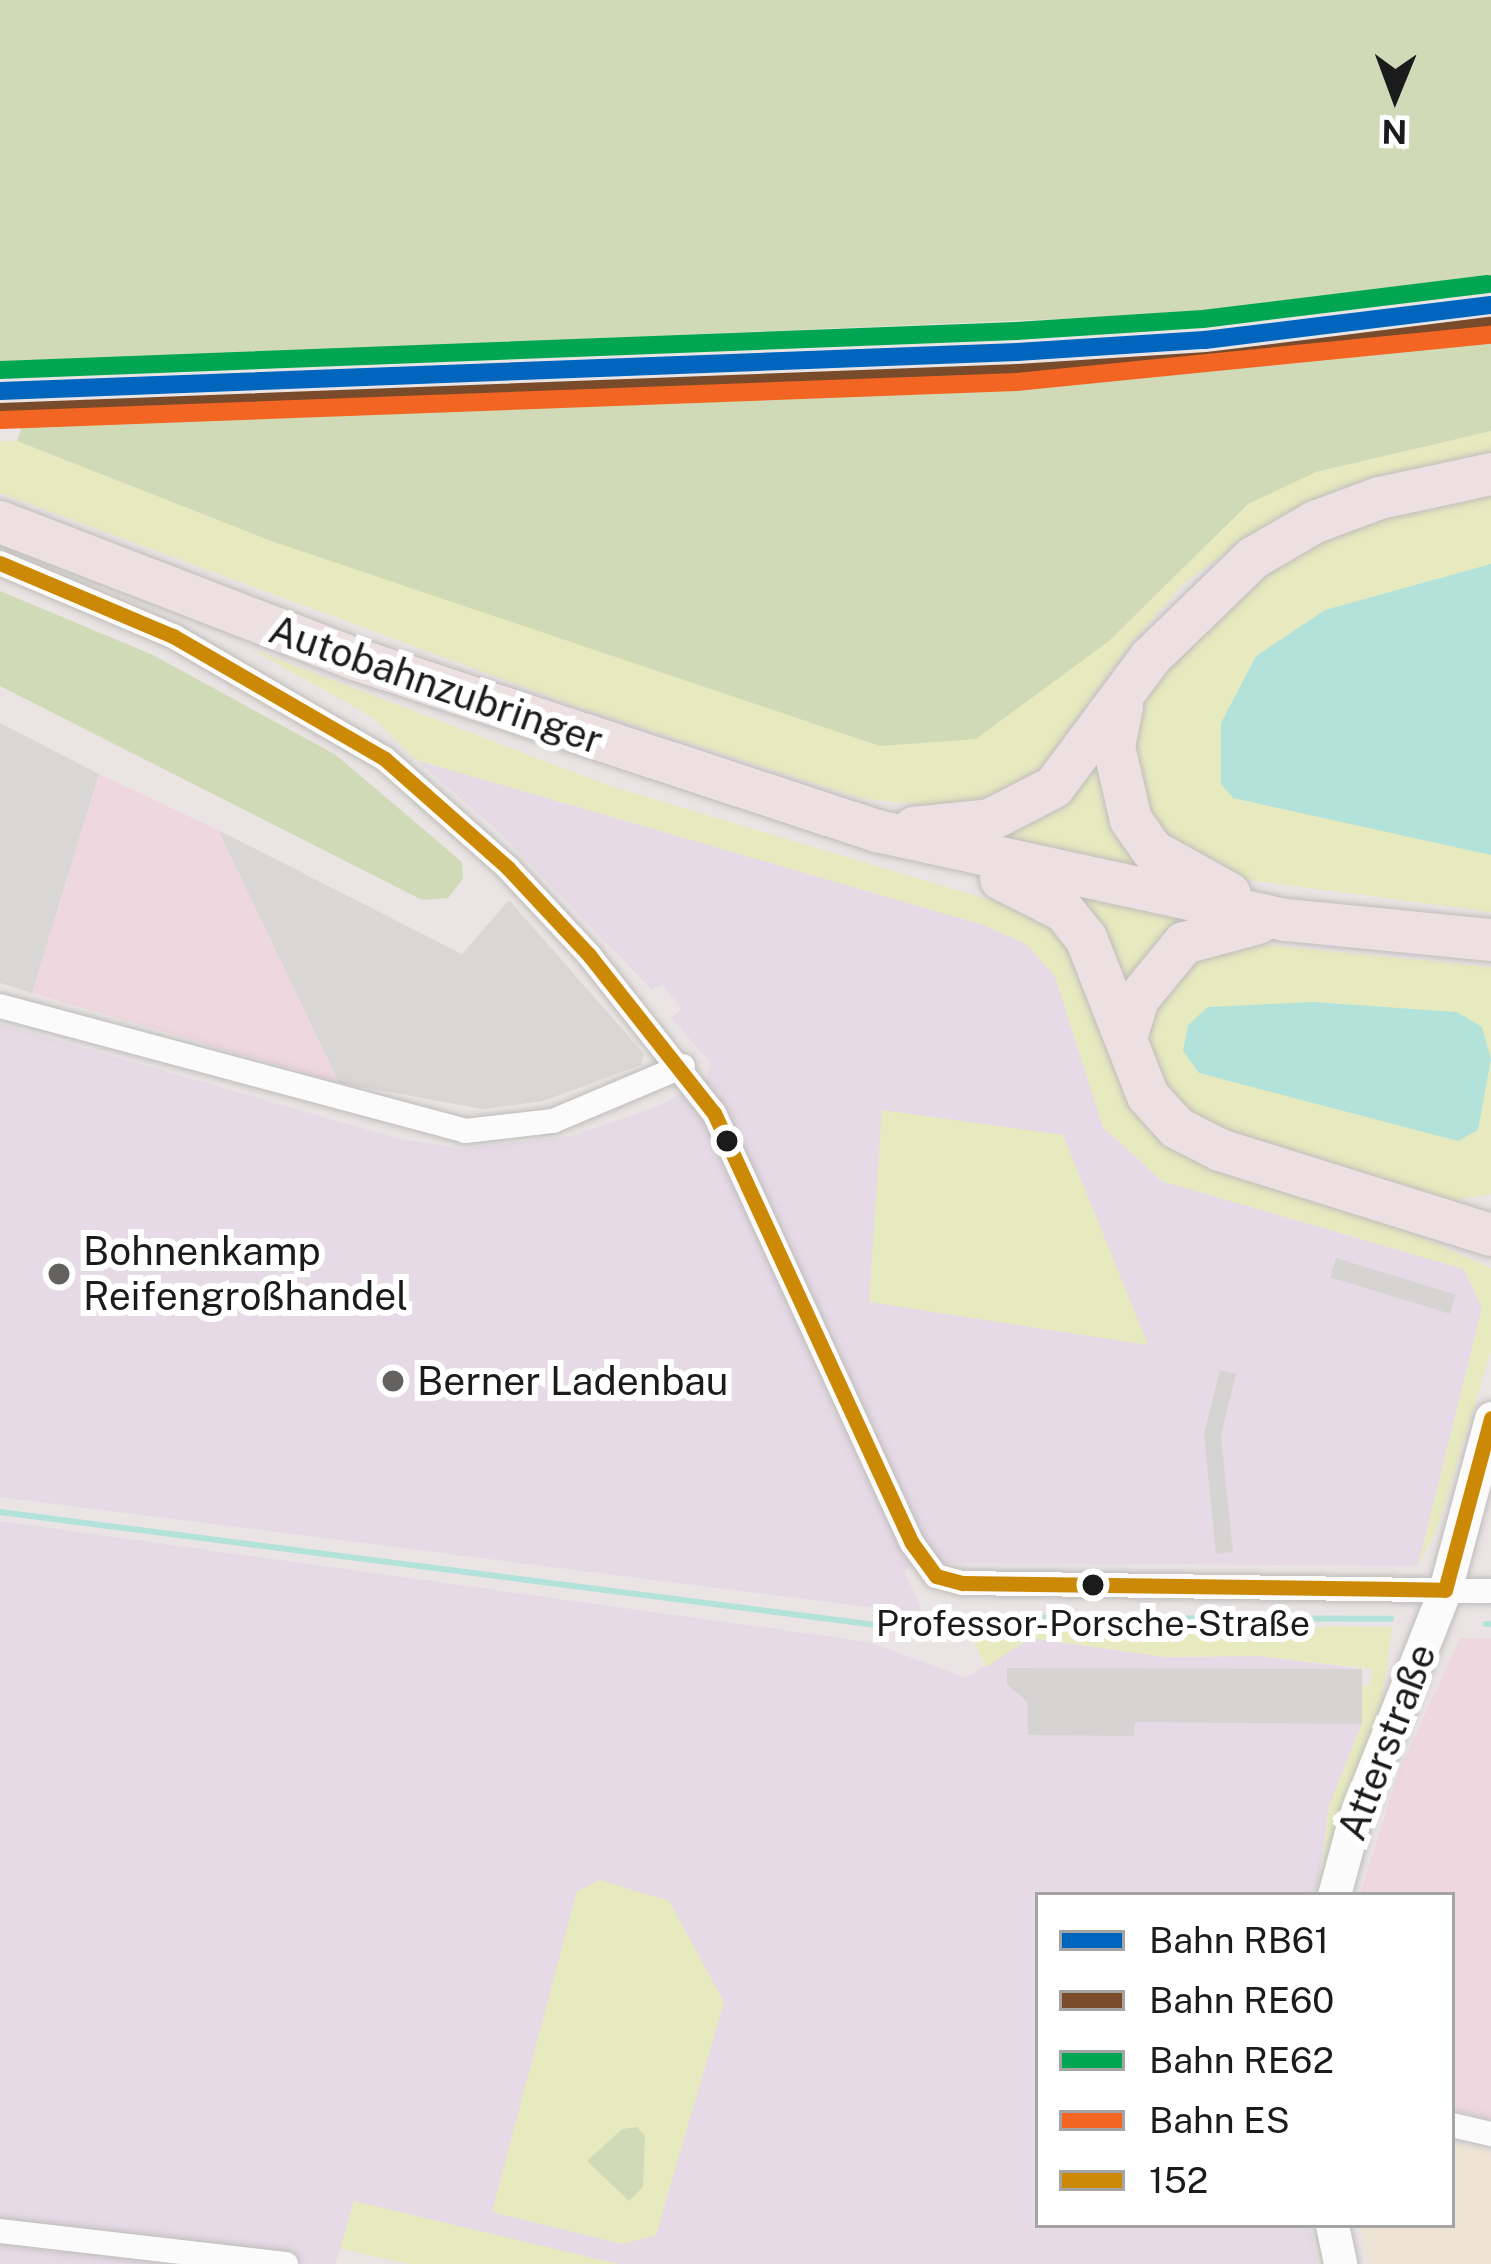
<!DOCTYPE html>
<meta charset="utf-8">
<style>
body{margin:0}
#map{position:relative;width:1491px;height:2264px;overflow:hidden;background:#eae5e4;font-family:"Public Sans",sans-serif}
div>[style]{position:absolute}
.residential>*{inset:0;background:#d9d6d6}
.commercial>*{inset:0;background:#eed7de}
.industrial>*{inset:0;background:#e6dae6}
.farmland>*{inset:0;background:#ede4d5}
.grass>*{inset:0;background:#e7eabf}
.forest>*{inset:0;background:#d1dab6}
.parking>*{inset:0;background:#d6d4d3;transform-origin:0 0}
.water>*{inset:0;background:#b3e2da}
.stream>*{height:6px;margin:-3px;padding:0 3px;transform-origin:3px;border-radius:3px;background:#b3e2da}
.roads{filter:drop-shadow(0 0 3px #bfbdbc) drop-shadow(0 0 3px #bfbdbc)}
.minor>*{height:24px;margin:-12px;padding:0 12px;transform-origin:12px;border-radius:12px;background:#fcfbfb}
.tertiary>*{height:33px;margin:-16.5px;padding:0 16.5px;transform-origin:16.5px;border-radius:16.5px;background:#fcfbfb}
.trunk>*{height:42px;margin:-21px;padding:0 21px;transform-origin:21px;border-radius:21px;background:#ede0e2}
.bus-1>*{height:15px;margin:-7.5px;padding:0 7.5px;transform-origin:7.5px;border-radius:7.5px;background:#cb8905}
.rail-1>*{height:18px;margin:-9px;padding:0 9px;transform-origin:9px;border-radius:9px;background:#0065bd}
.rail-2>*{height:18px;margin:-9px;padding:0 9px;transform-origin:9px;border-radius:9px;background:#7a4b2a}
.rail-3>*{height:18px;margin:-9px;padding:0 9px;transform-origin:9px;border-radius:9px;background:#00a651}
.rail-4>*{height:18px;margin:-9px;padding:0 9px;transform-origin:9px;border-radius:9px;background:#f26522}
.dots>*{width:33px;height:33px;translate:-50% -50%;box-sizing:border-box;border:6px solid #fff;border-radius:50%}
span{translate:-50% -50%;white-space:nowrap;text-align:center;line-height:1.15;-webkit-text-stroke:12px #fff;paint-order:stroke}
.bus-label{font-size:36px;color:#1b1b1b}
.street-label{font-size:39px;color:#1b1b1b}
.poi-label{font-size:39px;color:#1b1b1b}
.left{translate:0 -50%;text-align:left}
.legend{position:absolute;left:1035px;top:1892px;width:420px;height:336px;box-sizing:border-box;background:#fff;border:3px solid #a4a4a4;margin:0;padding:15px 21px;list-style:none;font-size:36px;color:#1b1b1b}
.legend li{display:flex;align-items:center;gap:24px;height:60px}
.legend b{width:60px;border:3px solid #a4a4a4}
.north{position:absolute;left:1335px;top:36px;width:120px;height:120px;-webkit-text-stroke:9px #fff;paint-order:stroke;rotate:181deg;font-size:33px;font-weight:700;line-height:48px;text-align:center;color:#1b1b1b}
.north::after{content:'';display:block;margin:auto;width:42px;height:54px;background:#1b1b1b;clip-path:polygon(50% 0,100% 100%,50% 72%,0 100%)}
</style>
<div id="map">
<div class="residential">
<div style="clip-path:polygon(0 723px,99px 774px,32px 993px,0 983px)"></div>
<div style="clip-path:polygon(218px 830px,462px 954px,509px 900px,644px 1054px,641px 1065px,543px 1101px,483px 1109px,339px 1083px)"></div>
</div>
<div class="commercial">
<div style="clip-path:polygon(99px 774px,218px 830px,339px 1083px,32px 993px)"></div>
<div style="clip-path:polygon(1460px 1638px,1491px 1638px,1491px 2119px,1452px 2110px,1452px 1895px,1360px 1895px,1399px 1771px)"></div>
</div>
<div class="industrial">
<div style="clip-path:polygon(416px 760px,984px 925px,1026px 944px,1055px 976px,1103px 1127px,1162px 1181px,1464px 1269px,1482px 1308px,1418px 1566px,945px 1563px,904px 1570px,922px 1611px,915px 1613px,0 1497px,0 1024px,397px 1138px,462px 1149px,572px 1136px,661px 1105px,707px 1078px,710px 1062px,671px 1018px,682px 1009px,662px 984px,652px 990px,494px 827px)"></div>
<div style="clip-path:polygon(0 1521px,869px 1642px,966px 1678px,1030px 1638px,1166px 1657px,1258px 1656px,1362px 1669px,1362px 1724px,1329px 1807px,1316px 1895px,1038px 1895px,1038px 2225px,1310px 2225px,1317px 2264px,407px 2264px,341px 2248px,335px 2264px,0 2264px)"></div>
</div>
<div class="farmland">
<div style="clip-path:polygon(1452px 2142px,1491px 2151px,1491px 2264px,1368px 2264px,1360px 2225px,1452px 2225px)"></div>
</div>
<div class="grass">
<div style="clip-path:polygon(1491px 431px,1491px 456px,1243px 540px,1183px 584px,1126px 649px,1039px 773px,982px 799px,939px 806px,863px 799px,578px 707px,0 493px,0 441px,17px 441px,274px 542px,1109px 641px,1248px 504px,1316px 472px)"></div>
<div style="clip-path:polygon(1491px 489px,1491px 912px,1226px 877px,1161px 843px,1127px 782px,1136px 711px,1215px 610px,1318px 538px,1389px 511px)"></div>
<div style="clip-path:polygon(249px 648px,610px 786px,1026px 911px,1075px 947px,1116px 1070px,1368px 1213px,1491px 1268px,1491px 1351px,1437px 1529px,1418px 1566px,1482px 1308px,1464px 1269px,1162px 1181px,1103px 1127px,1055px 976px,1026px 944px,984px 925px,416px 760px,374px 718px)"></div>
<div style="clip-path:polygon(1100px 764px,1160px 873px,978px 835px,1066px 800px)"></div>
<div style="clip-path:polygon(1073px 896px,1206px 922px,1126px 996px)"></div>
<div style="clip-path:polygon(1226px 941px,1491px 967px,1491px 1194px,1441px 1203px,1225px 1137px,1186px 1116px,1147px 1060px,1149px 1004px,1165px 979px)"></div>
<div style="clip-path:polygon(882px 1110px,1063px 1135px,1148px 1345px,869px 1302px)"></div>
<div style="clip-path:polygon(975px 1625px,1392px 1627px,1381px 1710px,1319px 1895px,1329px 1807px,1362px 1724px,1362px 1686px,1371px 1685px,1372px 1669px,1258px 1656px,1166px 1657px,1030px 1638px,986px 1667px,970px 1634px)"></div>
<div style="clip-path:polygon(600px 1880px,669px 1901px,724px 2002px,656px 2235px,623px 2244px,492px 2212px,577px 1891px)"></div>
<div style="clip-path:polygon(354px 2201px,618px 2264px,407px 2264px,340px 2248px)"></div>
</div>
<div class="forest">
<div style="clip-path:polygon(0 0,1491px 0,1491px 278px,1275px 310px,0 363px)"></div>
<div style="clip-path:polygon(1491px 319px,1491px 431px,1316px 472px,1248px 504px,1109px 641px,976px 739px,880px 746px,274px 542px,17px 441px,25px 418px,1143px 359px)"></div>
<div style="clip-path:polygon(0 591px,153px 655px,336px 755px,462px 862px,463px 879px,448px 898px,422px 900px,0 686px)"></div>
<div style="clip-path:polygon(637px 2127px,645px 2135px,643px 2187px,629px 2201px,587px 2161px,622px 2129px)"></div>
</div>
<div class="parking">
<div style="left:1336px;top:1258px;width:125px;height:20px;rotate:17deg"></div>
<div style="clip-path:polygon(1220px 1370px,1236px 1374px,1221px 1436px,1233px 1552px,1216px 1554px,1204px 1434px)"></div>
<div style="clip-path:polygon(1007px 1668px,1362px 1669px,1362px 1724px,1135px 1722px,1134px 1736px,1028px 1735px,1027px 1702px,1007px 1684px)"></div>
</div>
<div class="water">
<div style="clip-path:polygon(1491px 564px,1491px 855px,1233px 798px,1221px 784px,1221px 723px,1256px 656px,1325px 610px)"></div>
<div style="clip-path:polygon(1313px 1002px,1457px 1012px,1482px 1027px,1491px 1059px,1478px 1130px,1458px 1141px,1199px 1073px,1183px 1051px,1188px 1025px,1208px 1007px)"></div>
</div>
<div class="stream">
<div style="left:0;top:1512px;width:938px;rotate:7.35deg"></div>
<div style="left:974px;top:1618px;width:417px;rotate:0.1deg"></div>
<div style="left:1486px;top:1624px;width:5px"></div>
</div>
<div class="roads">
<div class="minor">
<div style="left:0;top:563px;width:188px;rotate:22.9deg"></div>
<div style="left:173px;top:636px;width:245px;rotate:30.1deg"></div>
<div style="left:385px;top:759px;width:164px;rotate:41.5deg"></div>
<div style="left:508px;top:868px;width:119px;rotate:47deg"></div>
<div style="left:589px;top:955px;width:201px;rotate:51.7deg"></div>
<div style="left:714px;top:1113px;width:473px;rotate:65.3deg"></div>
<div style="left:912px;top:1543px;width:41px;rotate:54deg"></div>
<div style="left:936px;top:1576px;width:28px;rotate:15deg"></div>
<div style="left:963px;top:1583px;width:528px;rotate:0.87deg"></div>
<div style="left:0;top:1006px;width:482px;rotate:15deg"></div>
<div style="left:465px;top:1131px;width:89px;rotate:-6.5deg"></div>
<div style="left:553px;top:1121px;width:141px;rotate:-22.9deg"></div>
<div style="left:1452px;top:2125px;width:40px;rotate:13deg"></div>
<div style="left:0;top:2231px;width:288px;rotate:6.6deg"></div>
</div>
<div class="tertiary">
<div style="left:1334px;top:1895px;width:81px;rotate:-74.9deg"></div>
<div style="left:1355px;top:1817px;width:244px;rotate:-68.4deg"></div>
<div style="left:1445px;top:1590px;width:178px;rotate:-75deg"></div>
<div style="left:1332px;top:2225px;width:40px;rotate:78deg"></div>
</div>
<div class="trunk">
<div style="left:0;top:522px;width:381px;rotate:21.1deg"></div>
<div style="left:355px;top:659px;width:550px;rotate:18.24deg"></div>
<div style="left:877px;top:831px;width:419px;rotate:12.3deg"></div>
<div style="left:1286px;top:920px;width:206px;rotate:5.6deg"></div>
<div style="left:1122px;top:706px;width:42px;rotate:101deg"></div>
<div style="left:1114px;top:747px;width:75px;rotate:76.9deg"></div>
<div style="left:1131px;top:820px;width:38px;rotate:55deg"></div>
<div style="left:1153px;top:851px;width:88px;rotate:29.2deg"></div>
<div style="left:914px;top:828px;width:76px;rotate:-6deg"></div>
<div style="left:990px;top:820px;width:72px;rotate:-27.3deg"></div>
<div style="left:1054px;top:787px;width:162px;rotate:-53.3deg"></div>
<div style="left:1151px;top:657px;width:142px;rotate:-44.1deg"></div>
<div style="left:1253px;top:558px;width:72px;rotate:-30.1deg"></div>
<div style="left:1315px;top:522px;width:69px;rotate:-20.3deg"></div>
<div style="left:1380px;top:498px;width:114px;rotate:-12.2deg"></div>
<div style="left:1001px;top:879px;width:71px;rotate:26.9deg"></div>
<div style="left:1064px;top:911px;width:35px;rotate:51deg"></div>
<div style="left:1086px;top:938px;width:170px;rotate:68.6deg"></div>
<div style="left:1148px;top:1096px;width:43px;rotate:47.8deg"></div>
<div style="left:1177px;top:1128px;width:48px;rotate:27.1deg"></div>
<div style="left:1220px;top:1150px;width:284px;rotate:17.4deg"></div>
<div style="left:1126px;top:1038px;width:41px;rotate:-72.9deg"></div>
<div style="left:1138px;top:999px;width:72px;rotate:-50.6deg"></div>
<div style="left:1184px;top:943px;width:77px;rotate:-15.1deg"></div>
</div>
</div>
<div class="bus-1">
<div style="left:0;top:563px;width:188px;rotate:22.9deg"></div>
<div style="left:173px;top:636px;width:245px;rotate:30.1deg"></div>
<div style="left:385px;top:759px;width:164px;rotate:41.5deg"></div>
<div style="left:508px;top:868px;width:119px;rotate:47deg"></div>
<div style="left:589px;top:955px;width:201px;rotate:51.7deg"></div>
<div style="left:714px;top:1113px;width:473px;rotate:65.3deg"></div>
<div style="left:912px;top:1543px;width:41px;rotate:54deg"></div>
<div style="left:936px;top:1576px;width:28px;rotate:15deg"></div>
<div style="left:963px;top:1583px;width:482px;rotate:0.8deg"></div>
<div style="left:1445px;top:1590px;width:178px;rotate:-75deg"></div>
</div>
<div class="rail-1">
<div style="left:0;top:391px;width:1018px;rotate:-2.2deg"></div>
<div style="left:1017px;top:352px;width:188px;rotate:-3.7deg"></div>
<div style="left:1205px;top:340px;width:288px;rotate:-7deg"></div>
</div>
<div class="rail-2">
<div style="left:1px;top:412px;width:1018px;rotate:-2.2deg"></div>
<div style="left:1018px;top:373px;width:190px;rotate:-3.6deg"></div>
<div style="left:1208px;top:361px;width:285px;rotate:-7.1deg"></div>
</div>
<div class="rail-3">
<div style="left:0;top:370px;width:1017px;rotate:-2.2deg"></div>
<div style="left:1016px;top:331px;width:187px;rotate:-3.7deg"></div>
<div style="left:1203px;top:319px;width:287px;rotate:-7deg"></div>
</div>
<div class="rail-4">
<div style="left:2px;top:420px;width:1015px;rotate:-2.15deg"></div>
<div style="left:1016px;top:382px;width:477px;rotate:-5.7deg"></div>
</div>
<div class="dots">
<div style="left:727px;top:1141px;background:#1b1b1b"></div>
<div style="left:59px;top:1274px;background:#636261"></div>
<div style="left:393px;top:1381px;background:#636261"></div>
<div style="left:1093px;top:1585px;background:#1b1b1b"></div>
</div>
<div class="bus-label">
<span style="left:1093px;top:1624px">Professor-Porsche-Straße</span>
</div>
<div class="street-label">
<span style="left:436px;top:685px;rotate:19deg">Autobahnzubringer</span>
<span style="left:1387px;top:1742px;rotate:-69deg">Atterstraße</span>
</div>
<div class="poi-label">
<span class="left" style="left:83px;top:1274px">Bohnenkamp<br>Reifengroßhandel</span>
<span class="left" style="left:417px;top:1381px">Berner Ladenbau</span>
</div>
<ul class="legend">
<li><b style="height:15px;background:#0065bd"></b>Bahn RB61</li>
<li><b style="height:15px;background:#7a4b2a"></b>Bahn RE60</li>
<li><b style="height:15px;background:#00a651"></b>Bahn RE62</li>
<li><b style="height:15px;background:#f26522"></b>Bahn ES</li>
<li><b style="height:15px;background:#cb8905"></b>152</li>
</ul>
<div class="north">N</div>
</div>
